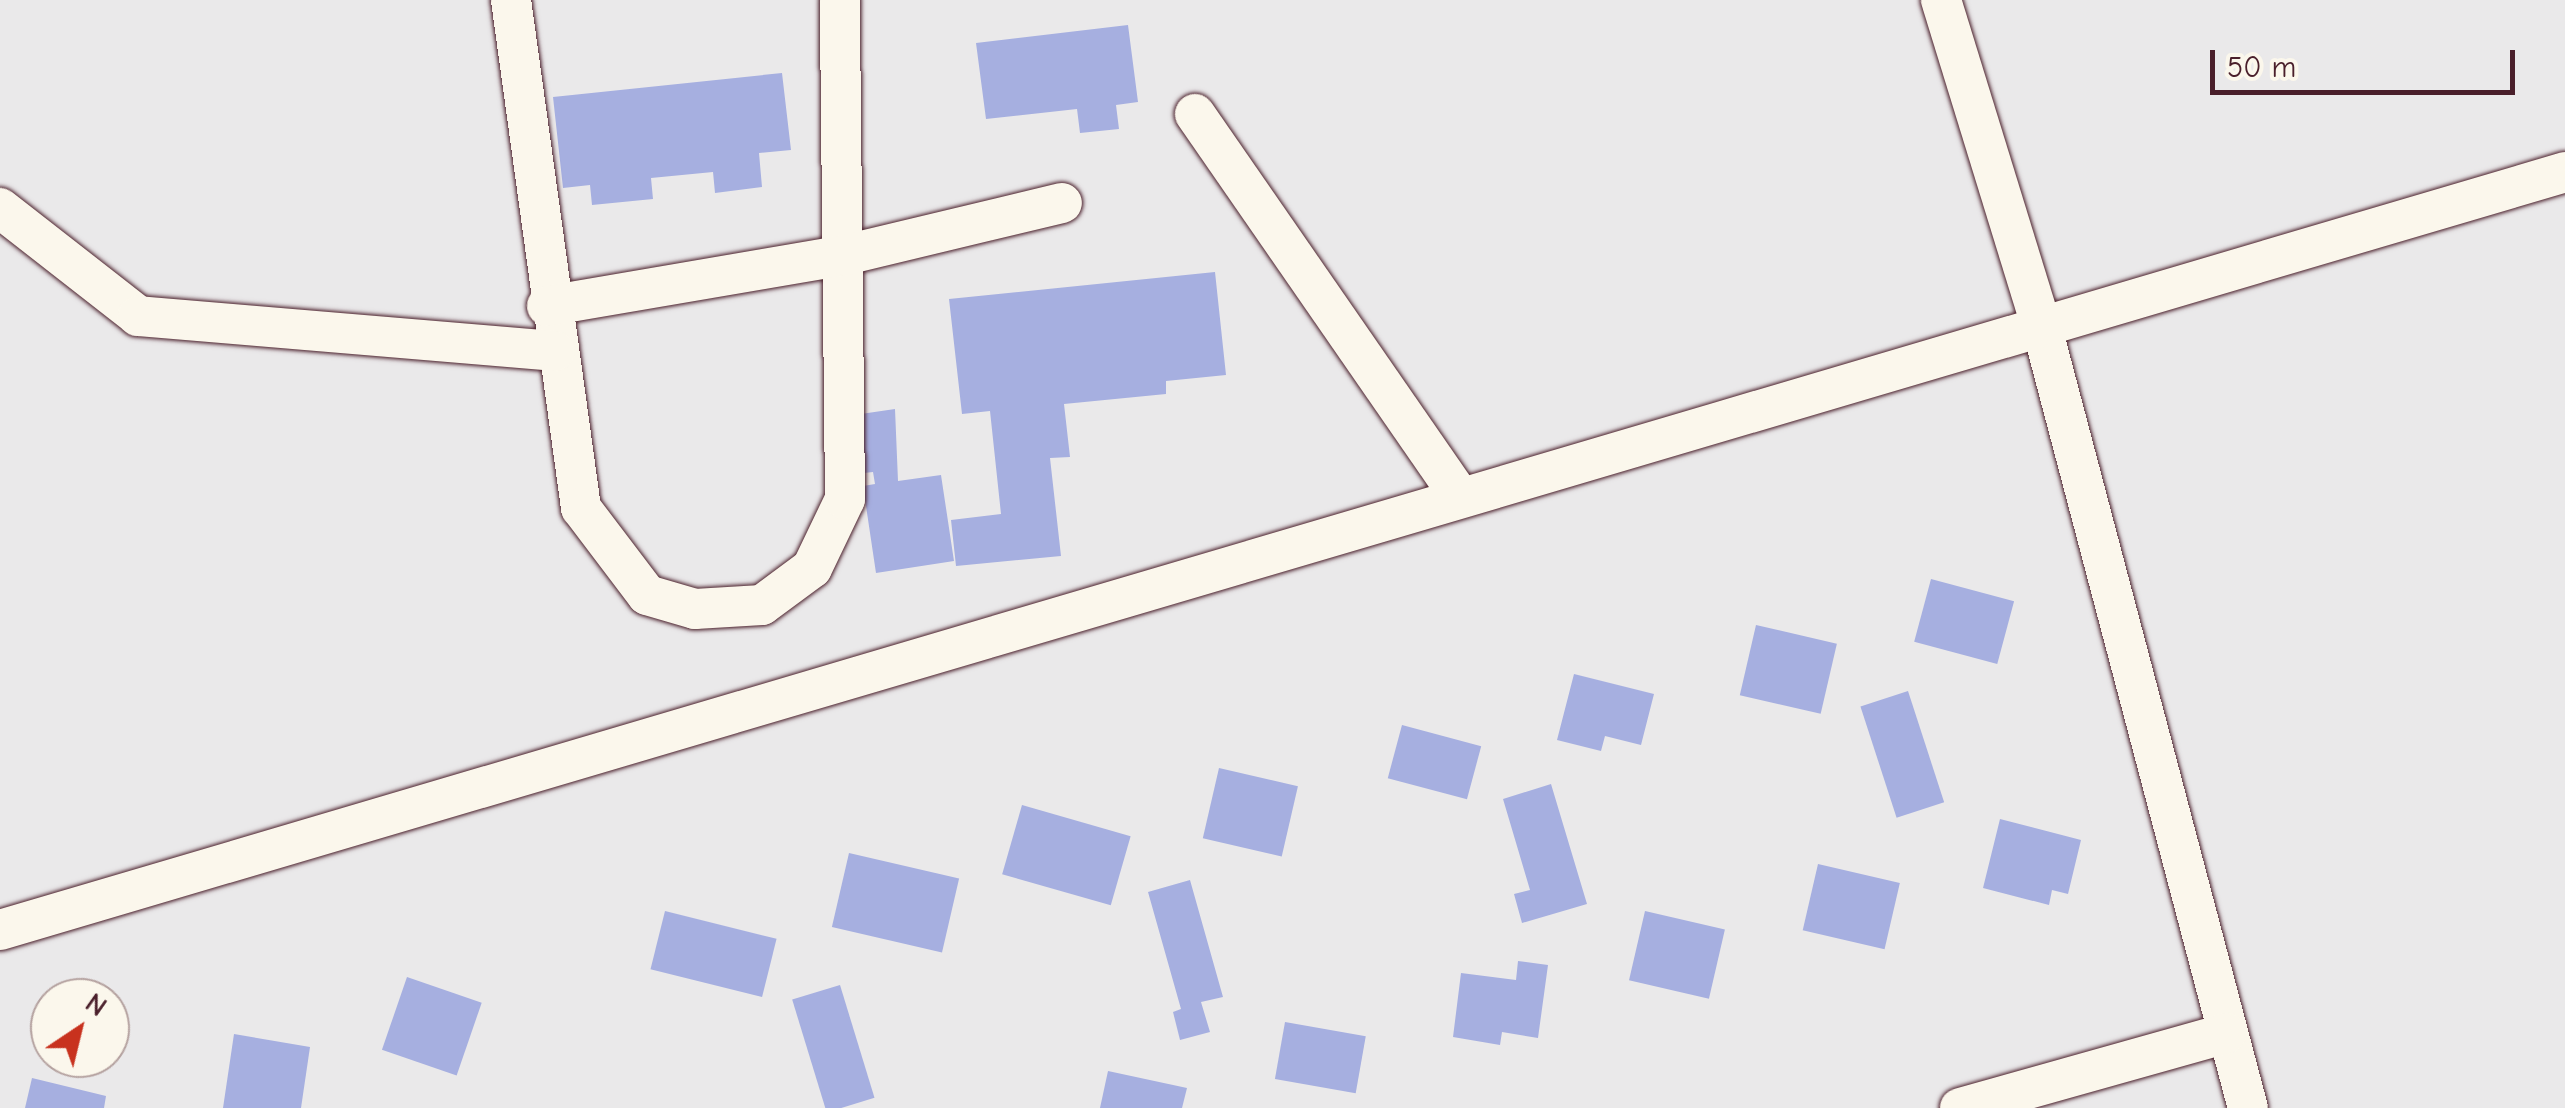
<!DOCTYPE html>
<style>
body{margin:0}
#map{position:relative;width:2565px;height:1108px;overflow:hidden;background:#eae9ea;font-family:"Comic Neue",sans-serif}
div>[style]{position:absolute}
.building>*{inset:0;background:#a6afe0;transform-origin:0 0}
.roads{filter:drop-shadow(0 0 2px #4a1f2b) drop-shadow(0 0 2px #4a1f2b)}
.street>*{height:40px;margin:-20px;padding:0 20px;transform-origin:20px;border-radius:20px;background:#fbf7ec}
span{translate:-50% -50%;white-space:nowrap;text-align:center;line-height:1.15;-webkit-text-stroke:9px #fbf7ec;paint-order:stroke}
.north{position:absolute;left:30px;top:978px;width:100px;height:100px;box-sizing:border-box;background:#fbf7ec;border:2px solid #b4a19f;border-radius:50%;rotate:35deg;font-size:28px;font-weight:700;line-height:40px;text-align:center;color:#4a1f2b}
.north::after{content:'';display:block;margin:auto;width:35px;height:45px;background:#c8321e;clip-path:polygon(50% 0,100% 100%,50% 72%,0 100%)}
.scale{position:absolute;left:2210px;top:50px;width:305px;height:45px;box-sizing:border-box;border:5px solid #4a1f2b;border-top:0;padding-left:12px;font-size:30px;line-height:35px;white-space:nowrap;color:#4a1f2b;-webkit-text-stroke:8px #fbf7ec;paint-order:stroke}
</style>
<div id="map">
<div class="building">
<div style="clip-path:polygon(1128px 25px,1138px 102px,1116px 105px,1119px 129px,1080px 133px,1077px 109px,986px 119px,976px 43px)"></div>
<div style="clip-path:polygon(782px 73px,791px 150px,759px 153px,762px 187px,715px 193px,713px 172px,651px 178px,653px 199px,592px 205px,590px 185px,563px 188px,553px 97px)"></div>
<div style="clip-path:polygon(1215px 272px,1226px 375px,1166px 381px,1166px 394px,1064px 404px,1070px 457px,1050px 458px,1061px 556px,956px 566px,951px 520px,1001px 514px,990px 411px,962px 414px,949px 299px)"></div>
<div style="clip-path:polygon(895px 409px,898px 481px,941px 475px,954px 561px,876px 573px,863px 486px,875px 484px,873px 472px,864px 473px,854px 415px)"></div>
<div style="left:1931px;top:579px;width:86px;height:65px;rotate:15deg"></div>
<div style="left:1756px;top:625px;width:83px;height:72px;rotate:13deg"></div>
<div style="clip-path:polygon(1574px 674px,1654px 694px,1641px 745px,1605px 736px,1601px 751px,1557px 740px)"></div>
<div style="left:1908px;top:691px;width:117px;height:50px;rotate:72deg"></div>
<div style="left:1402px;top:725px;width:82px;height:55px;rotate:15deg"></div>
<div style="left:1219px;top:768px;width:81px;height:72px;rotate:13deg"></div>
<div style="clip-path:polygon(1551px 784px,1587px 904px,1522px 923px,1514px 894px,1530px 890px,1503px 799px)"></div>
<div style="left:1022px;top:805px;width:113px;height:72px;rotate:16deg"></div>
<div style="clip-path:polygon(2000px 819px,2081px 840px,2068px 894px,2052px 890px,2049px 905px,1983px 888px)"></div>
<div style="left:849px;top:853px;width:113px;height:76px;rotate:13deg"></div>
<div style="left:1818px;top:864px;width:84px;height:68px;rotate:13deg"></div>
<div style="clip-path:polygon(1190px 880px,1223px 997px,1201px 1002px,1210px 1032px,1180px 1040px,1173px 1012px,1181px 1009px,1148px 892px)"></div>
<div style="left:665px;top:911px;width:115px;height:60px;rotate:14deg"></div>
<div style="left:1645px;top:911px;width:82px;height:71px;rotate:13deg"></div>
<div style="clip-path:polygon(1518px 961px,1548px 965px,1538px 1038px,1502px 1032px,1500px 1045px,1453px 1037px,1461px 973px,1516px 980px)"></div>
<div style="left:407px;top:977px;width:79px;height:77px;rotate:19deg"></div>
<div style="left:840px;top:985px;width:118px;height:50px;rotate:73deg"></div>
<div style="left:1285px;top:1022px;width:82px;height:58px;rotate:10deg"></div>
<div style="clip-path:polygon(234px 1034px,310px 1047px,301px 1108px,223px 1108px)"></div>
<div style="clip-path:polygon(1108px 1071px,1187px 1088px,1182px 1108px,1100px 1108px)"></div>
<div style="clip-path:polygon(32px 1078px,106px 1096px,104px 1108px,25px 1108px)"></div>
</div>
<div class="roads">
<div class="street">
<div style="left:511px;top:0;width:513px;rotate:82.15deg"></div>
<div style="left:581px;top:508px;width:109px;rotate:52.8deg"></div>
<div style="left:647px;top:595px;width:50px;rotate:16.3deg"></div>
<div style="left:695px;top:609px;width:67px;rotate:-3.4deg"></div>
<div style="left:762px;top:605px;width:62px;rotate:-36.5deg"></div>
<div style="left:812px;top:568px;width:76px;rotate:-64.4deg"></div>
<div style="left:845px;top:499px;width:499px;rotate:-90.6deg"></div>
<div style="left:1941px;top:0;width:343px;rotate:72.9deg"></div>
<div style="left:2042px;top:328px;width:807px;rotate:75.21deg"></div>
<div style="left:1195px;top:114px;width:466px;rotate:55.3deg"></div>
<div style="left:0;top:208px;width:175px;rotate:38deg"></div>
<div style="left:138px;top:316px;width:418px;rotate:4.8deg"></div>
<div style="left:547px;top:306px;width:302px;rotate:-9.7deg"></div>
<div style="left:845px;top:255px;width:223px;rotate:-13.5deg"></div>
<div style="left:0;top:930px;width:2675px;rotate:-16.46deg"></div>
<div style="left:1960px;top:1108px;width:277px;rotate:-15.7deg"></div>
</div>
</div>
<div class="north">N</div>
<div class="scale">50 m</div>
</div>
